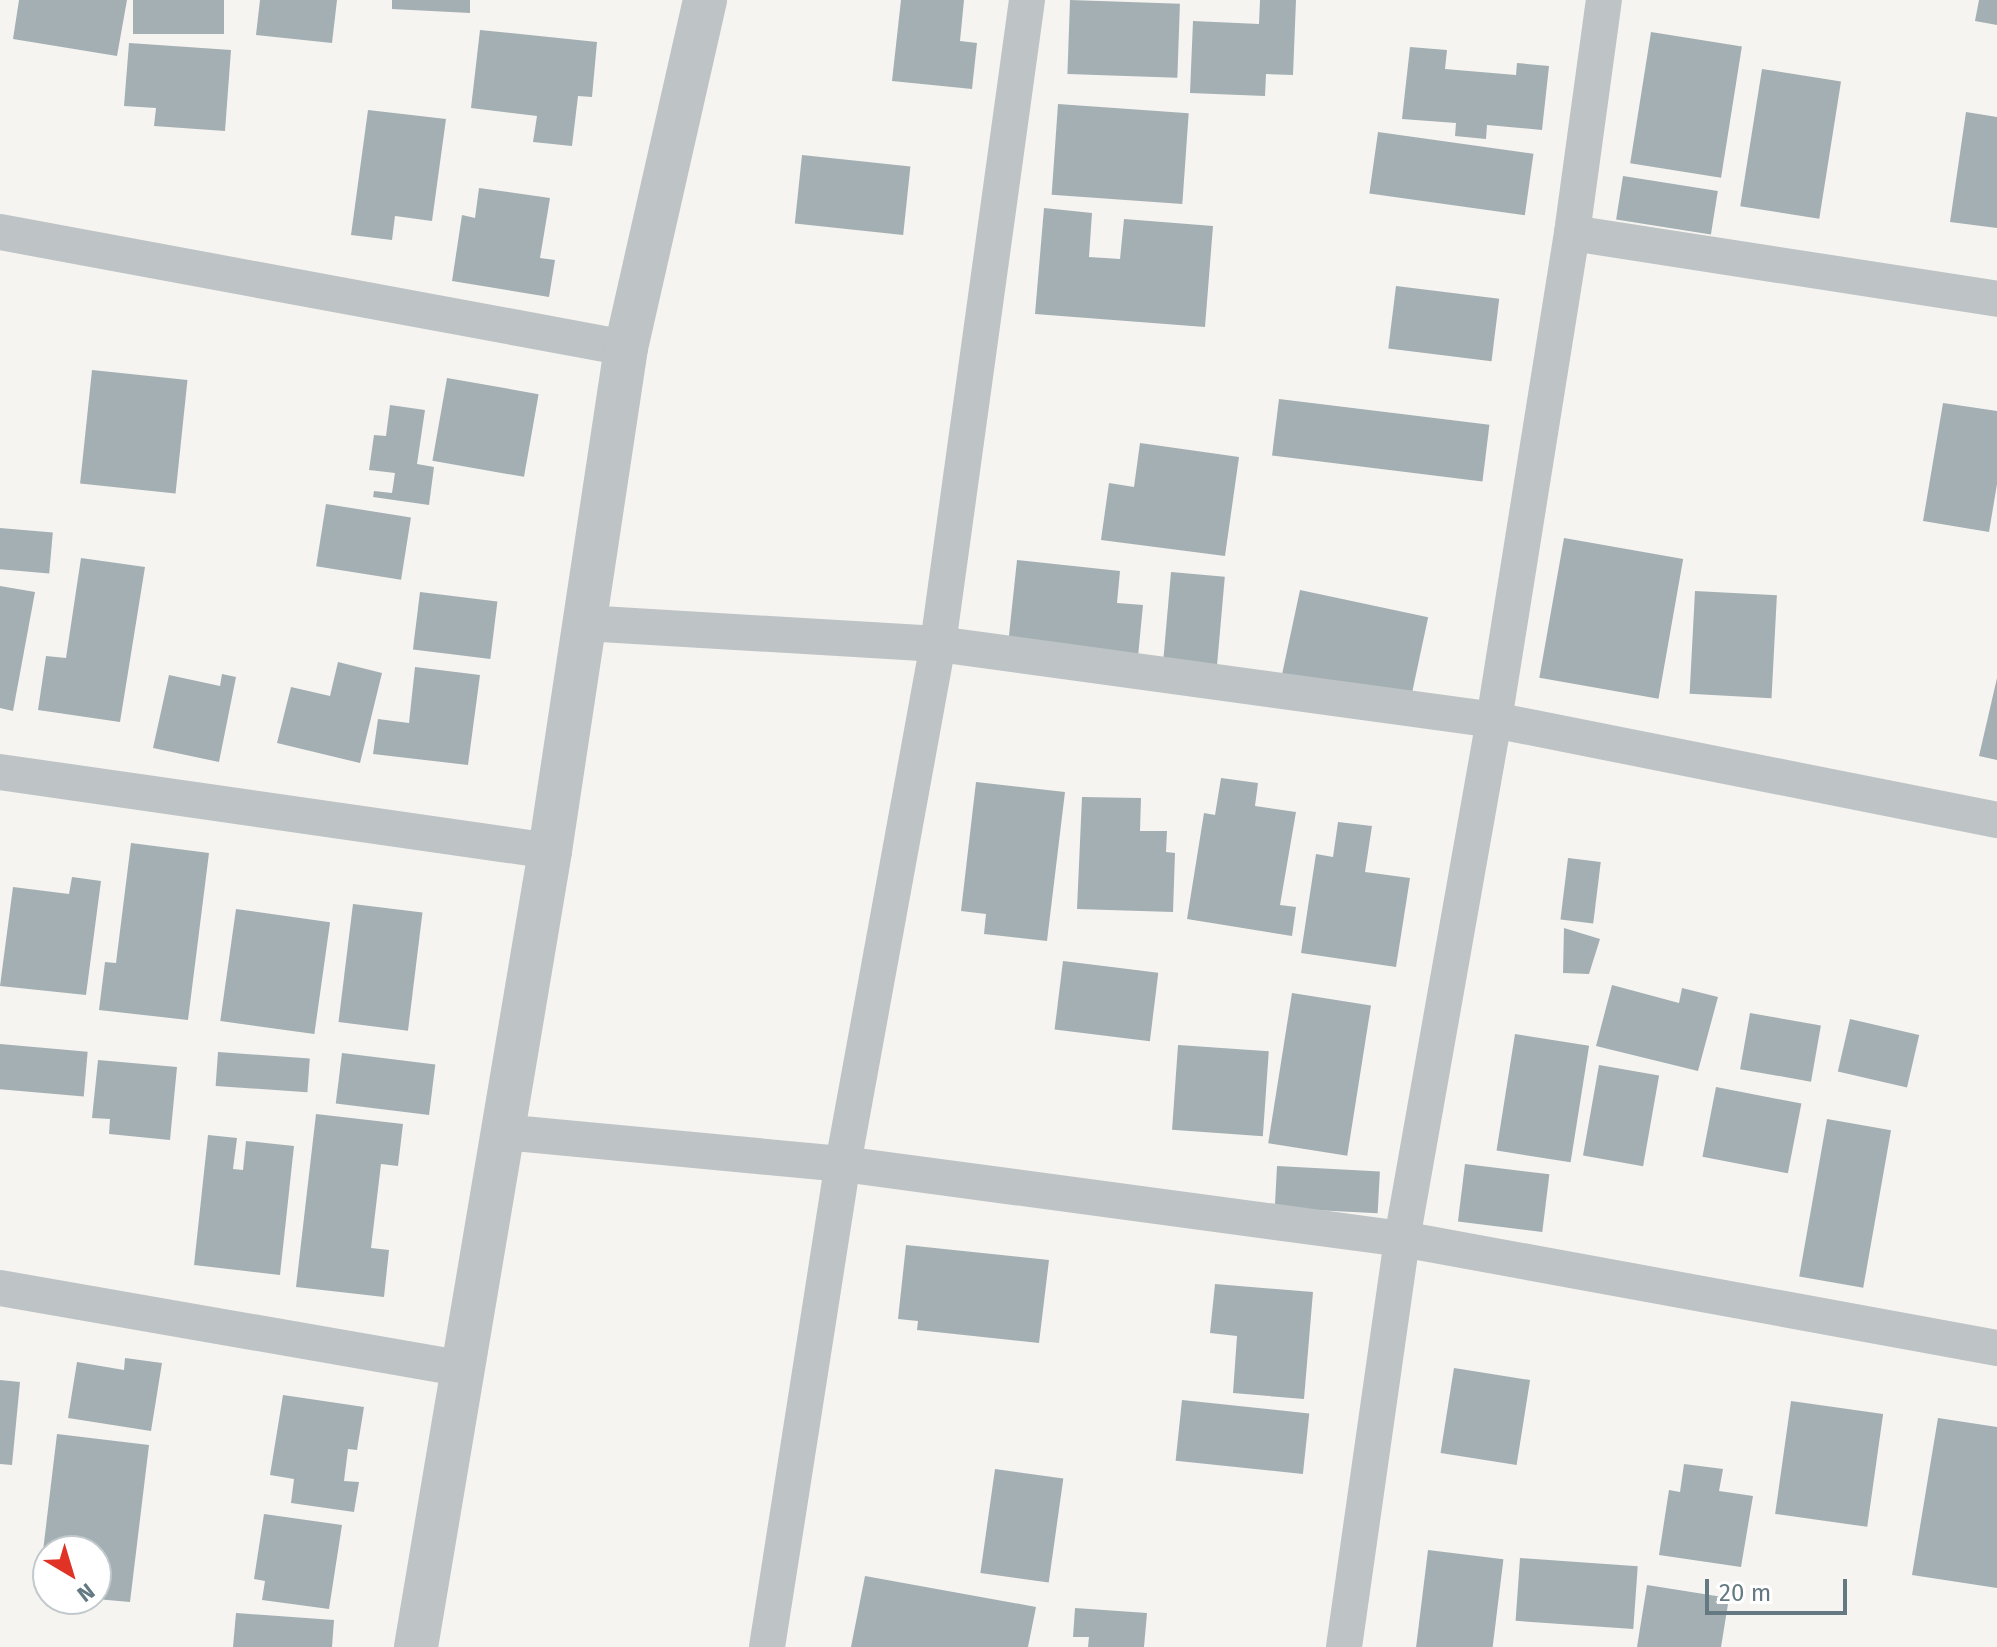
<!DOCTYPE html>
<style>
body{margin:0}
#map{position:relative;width:1997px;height:1647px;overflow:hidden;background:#f5f4f1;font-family:"Fira Sans",sans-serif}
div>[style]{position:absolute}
.building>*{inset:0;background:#a4afb3;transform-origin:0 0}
.minor>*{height:36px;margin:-18px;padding:0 18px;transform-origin:18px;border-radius:18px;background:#bec3c5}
.tertiary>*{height:44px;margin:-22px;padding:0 22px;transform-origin:22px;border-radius:22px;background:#bec3c5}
span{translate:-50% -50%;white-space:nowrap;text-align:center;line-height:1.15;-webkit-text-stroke:8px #fff;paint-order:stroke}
.north{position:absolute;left:32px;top:1535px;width:80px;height:80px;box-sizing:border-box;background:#fff;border:2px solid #c1c9cd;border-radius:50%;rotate:142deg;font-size:22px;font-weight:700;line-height:32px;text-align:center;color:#647982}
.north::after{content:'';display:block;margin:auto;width:28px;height:36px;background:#e03326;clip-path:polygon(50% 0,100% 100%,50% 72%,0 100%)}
.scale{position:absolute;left:1705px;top:1579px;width:142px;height:36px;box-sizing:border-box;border:4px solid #647982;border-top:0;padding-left:10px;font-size:24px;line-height:28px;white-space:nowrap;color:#647982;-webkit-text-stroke:6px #fff;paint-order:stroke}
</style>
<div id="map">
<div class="building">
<div style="clip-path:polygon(19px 0,127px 0,117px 56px,13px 39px)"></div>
<div style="left:133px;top:0;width:91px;height:34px"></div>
<div style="clip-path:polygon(260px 0,337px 0,332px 43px,256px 35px)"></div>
<div style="clip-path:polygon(392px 0,470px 0,470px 13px,392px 9px)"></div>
<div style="clip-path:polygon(901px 0,964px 0,960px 41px,977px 43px,972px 89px,892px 81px)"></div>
<div style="left:1070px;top:0;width:110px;height:74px;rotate:2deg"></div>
<div style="clip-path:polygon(1260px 0,1296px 0,1293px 75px,1266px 74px,1265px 96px,1190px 93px,1193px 21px,1259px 24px)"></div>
<div style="clip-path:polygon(1979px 0,1997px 0,1997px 25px,1975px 21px)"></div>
<div style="clip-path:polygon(480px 30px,597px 42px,592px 97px,578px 96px,572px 146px,533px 142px,537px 116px,471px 108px)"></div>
<div style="left:1651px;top:32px;width:92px;height:133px;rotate:9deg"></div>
<div style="clip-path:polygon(129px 43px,231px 50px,225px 131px,154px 126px,156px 108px,124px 106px)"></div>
<div style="clip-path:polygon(1410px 47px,1447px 50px,1445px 69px,1516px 75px,1517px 63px,1549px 66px,1542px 130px,1487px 125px,1486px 139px,1455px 136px,1456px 123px,1402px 119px)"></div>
<div style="left:1762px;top:69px;width:80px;height:139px;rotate:9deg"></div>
<div style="left:1058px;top:104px;width:131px;height:91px;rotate:4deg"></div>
<div style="clip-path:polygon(368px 110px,446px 119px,432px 221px,395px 216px,392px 240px,351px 235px)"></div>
<div style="clip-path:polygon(1966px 112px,1997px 117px,1997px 228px,1950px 222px)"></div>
<div style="left:1378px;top:132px;width:157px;height:62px;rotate:8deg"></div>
<div style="left:802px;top:155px;width:109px;height:69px;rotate:6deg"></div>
<div style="left:1623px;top:176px;width:96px;height:44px;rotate:9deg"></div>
<div style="clip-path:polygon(479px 188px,550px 198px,540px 258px,555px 260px,549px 297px,452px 281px,462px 215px,475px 218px)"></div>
<div style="clip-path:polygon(1044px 208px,1092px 213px,1089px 257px,1120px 259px,1124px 219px,1213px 226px,1205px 327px,1035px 314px)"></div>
<div style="left:1396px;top:286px;width:104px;height:63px;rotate:7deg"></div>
<div style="left:92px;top:370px;width:96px;height:114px;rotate:6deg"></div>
<div style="left:447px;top:378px;width:93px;height:84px;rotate:10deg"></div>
<div style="left:1279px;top:399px;width:212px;height:57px;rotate:7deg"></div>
<div style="clip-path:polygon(1943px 403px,1997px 411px,1997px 484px,1989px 532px,1923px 521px)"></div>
<div style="clip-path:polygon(390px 405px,425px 410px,417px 464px,434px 467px,429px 505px,373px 497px,374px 491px,392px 493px,395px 473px,369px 470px,374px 435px,386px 436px)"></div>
<div style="clip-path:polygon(1140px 443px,1239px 457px,1225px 556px,1101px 540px,1109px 483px,1134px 487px)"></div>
<div style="left:326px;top:504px;width:86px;height:63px;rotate:9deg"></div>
<div style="left:0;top:528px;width:53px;height:41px;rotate:5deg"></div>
<div style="left:1564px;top:538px;width:121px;height:142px;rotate:10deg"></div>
<div style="clip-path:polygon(81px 558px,145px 567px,120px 722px,38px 710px,46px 656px,66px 658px)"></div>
<div style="clip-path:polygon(1017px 560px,1120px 571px,1117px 603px,1143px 605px,1137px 667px,1007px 654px)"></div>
<div style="left:1171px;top:572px;width:54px;height:94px;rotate:5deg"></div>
<div style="clip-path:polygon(0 586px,35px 592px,13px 711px,0 708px)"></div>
<div style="left:1300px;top:590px;width:131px;height:86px;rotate:12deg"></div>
<div style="left:1695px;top:591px;width:82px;height:103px;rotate:3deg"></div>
<div style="left:420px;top:592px;width:78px;height:58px;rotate:7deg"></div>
<div style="clip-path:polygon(338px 662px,382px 673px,360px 763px,277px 743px,291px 687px,330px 696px)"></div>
<div style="clip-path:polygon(415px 667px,480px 675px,468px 765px,373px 754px,378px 719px,409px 723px)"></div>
<div style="clip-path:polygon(222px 674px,236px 677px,219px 762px,153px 748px,169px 675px,220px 686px)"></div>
<div style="clip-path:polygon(1997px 678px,1997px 760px,1979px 756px)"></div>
<div style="clip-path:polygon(1221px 778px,1258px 783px,1255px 806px,1296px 812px,1280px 905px,1296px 907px,1292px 936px,1187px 919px,1204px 813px,1215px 815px)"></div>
<div style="clip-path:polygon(976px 782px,1065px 792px,1047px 941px,984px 934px,986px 914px,961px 911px)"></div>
<div style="clip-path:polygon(1082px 797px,1141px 798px,1140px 831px,1167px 831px,1166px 852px,1175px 853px,1173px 912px,1077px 909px)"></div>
<div style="clip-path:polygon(1338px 822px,1372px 826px,1365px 872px,1410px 878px,1396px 967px,1301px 953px,1316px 854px,1333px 857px)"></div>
<div style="clip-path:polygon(131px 843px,209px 853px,188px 1020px,99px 1010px,105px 962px,116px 963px)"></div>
<div style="left:1568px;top:858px;width:33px;height:62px;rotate:7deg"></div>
<div style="clip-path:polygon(72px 877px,101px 881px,86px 995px,0 986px,13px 887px,69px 894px)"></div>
<div style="left:353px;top:904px;width:70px;height:119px;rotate:7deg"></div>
<div style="left:236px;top:909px;width:95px;height:113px;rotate:8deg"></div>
<div style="clip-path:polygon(1564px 928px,1600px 939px,1589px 974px,1563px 973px)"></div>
<div style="left:1063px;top:961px;width:96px;height:69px;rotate:7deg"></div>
<div style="clip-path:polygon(1612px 985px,1679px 1003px,1682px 988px,1718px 997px,1698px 1071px,1596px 1046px)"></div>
<div style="left:1292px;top:993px;width:80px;height:152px;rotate:9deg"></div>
<div style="left:1750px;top:1013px;width:72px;height:57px;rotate:10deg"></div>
<div style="left:1850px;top:1019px;width:71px;height:54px;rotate:13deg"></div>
<div style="left:1515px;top:1034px;width:75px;height:118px;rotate:9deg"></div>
<div style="left:0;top:1044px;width:88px;height:45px;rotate:5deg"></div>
<div style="left:1178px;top:1045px;width:91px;height:85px;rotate:4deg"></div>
<div style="left:218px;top:1052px;width:92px;height:34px;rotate:4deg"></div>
<div style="left:342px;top:1053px;width:94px;height:51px;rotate:7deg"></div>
<div style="clip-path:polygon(98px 1060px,177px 1067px,170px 1140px,109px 1134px,110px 1119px,92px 1118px)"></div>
<div style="left:1599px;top:1065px;width:61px;height:92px;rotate:10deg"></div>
<div style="left:1716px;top:1087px;width:87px;height:71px;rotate:11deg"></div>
<div style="clip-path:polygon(316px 1114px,403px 1124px,398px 1166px,381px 1164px,371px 1248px,389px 1250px,384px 1297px,296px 1287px)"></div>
<div style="left:1827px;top:1119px;width:65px;height:160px;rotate:10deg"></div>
<div style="clip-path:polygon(208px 1135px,237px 1138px,233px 1169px,243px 1170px,246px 1141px,294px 1146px,280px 1275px,194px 1265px)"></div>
<div style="left:1465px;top:1164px;width:85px;height:58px;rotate:7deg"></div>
<div style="left:1277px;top:1166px;width:103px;height:42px;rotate:3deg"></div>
<div style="clip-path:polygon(906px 1245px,1049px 1260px,1039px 1343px,917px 1330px,918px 1321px,898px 1319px)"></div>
<div style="clip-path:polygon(1215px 1284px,1313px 1292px,1304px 1399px,1233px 1393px,1237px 1336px,1210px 1333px)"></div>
<div style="clip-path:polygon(125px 1358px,162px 1363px,151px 1431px,68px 1418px,77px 1362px,124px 1370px)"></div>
<div style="left:1454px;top:1368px;width:77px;height:86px;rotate:9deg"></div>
<div style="clip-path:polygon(0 1380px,20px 1382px,12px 1465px,0 1464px)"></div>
<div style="clip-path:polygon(283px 1395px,364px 1407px,357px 1450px,348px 1449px,344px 1481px,359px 1482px,354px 1512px,291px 1503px,294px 1479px,270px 1475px)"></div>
<div style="left:1182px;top:1400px;width:128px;height:61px;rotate:6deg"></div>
<div style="left:1791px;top:1401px;width:93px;height:114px;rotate:8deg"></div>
<div style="clip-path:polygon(1938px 1418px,1997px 1427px,1997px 1588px,1912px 1575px)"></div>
<div style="clip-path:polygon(57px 1434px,149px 1445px,130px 1602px,96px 1599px,96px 1551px,48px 1551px,48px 1594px,38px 1593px)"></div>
<div style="clip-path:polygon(1684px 1464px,1723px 1469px,1719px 1491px,1753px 1496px,1741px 1567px,1659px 1555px,1669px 1490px,1680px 1492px)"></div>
<div style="left:995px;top:1469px;width:69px;height:105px;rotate:8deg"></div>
<div style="clip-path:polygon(264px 1514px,342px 1525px,329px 1609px,262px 1600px,265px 1581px,254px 1579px)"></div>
<div style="left:1428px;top:1550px;width:76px;height:98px;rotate:7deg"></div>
<div style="left:1520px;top:1558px;width:118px;height:63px;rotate:4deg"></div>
<div style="clip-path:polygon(865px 1576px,1036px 1607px,1028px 1647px,851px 1647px)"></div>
<div style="clip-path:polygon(1647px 1585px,1729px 1598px,1721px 1647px,1637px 1647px)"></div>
<div style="clip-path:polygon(1075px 1608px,1147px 1613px,1144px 1647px,1088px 1647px,1089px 1637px,1073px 1637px)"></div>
<div style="clip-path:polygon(236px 1613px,334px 1620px,332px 1647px,233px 1647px)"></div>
</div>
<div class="minor">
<div style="left:0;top:232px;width:637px;rotate:10.5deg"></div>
<div style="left:1572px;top:233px;width:430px;rotate:8.8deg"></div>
<div style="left:584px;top:623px;width:355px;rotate:3.4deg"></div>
<div style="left:938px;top:644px;width:561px;rotate:7.78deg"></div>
<div style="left:1494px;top:720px;width:513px;rotate:11.24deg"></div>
<div style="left:0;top:772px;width:556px;rotate:8.17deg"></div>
<div style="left:503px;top:1132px;width:342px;rotate:5.4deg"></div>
<div style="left:843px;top:1164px;width:564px;rotate:7.64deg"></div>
<div style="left:1402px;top:1239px;width:605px;rotate:10.38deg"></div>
<div style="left:0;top:1288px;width:470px;rotate:9.9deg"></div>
<div style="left:767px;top:1647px;width:489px;rotate:-81.1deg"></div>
<div style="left:843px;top:1164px;width:529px;rotate:-79.65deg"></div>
<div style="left:938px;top:644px;width:650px;rotate:-82.13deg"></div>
<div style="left:1344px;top:1647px;width:412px;rotate:-81.9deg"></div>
<div style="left:1402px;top:1239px;width:527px;rotate:-79.95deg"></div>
<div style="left:1494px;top:720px;width:493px;rotate:-80.9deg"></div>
<div style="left:1572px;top:233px;width:235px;rotate:-82.2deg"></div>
</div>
<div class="tertiary">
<div style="left:416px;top:1647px;width:807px;rotate:-80.44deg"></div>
<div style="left:550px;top:851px;width:509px;rotate:-81.41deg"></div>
<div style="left:626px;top:348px;width:357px;rotate:-77.2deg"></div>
</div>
<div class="north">N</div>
<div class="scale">20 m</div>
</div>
